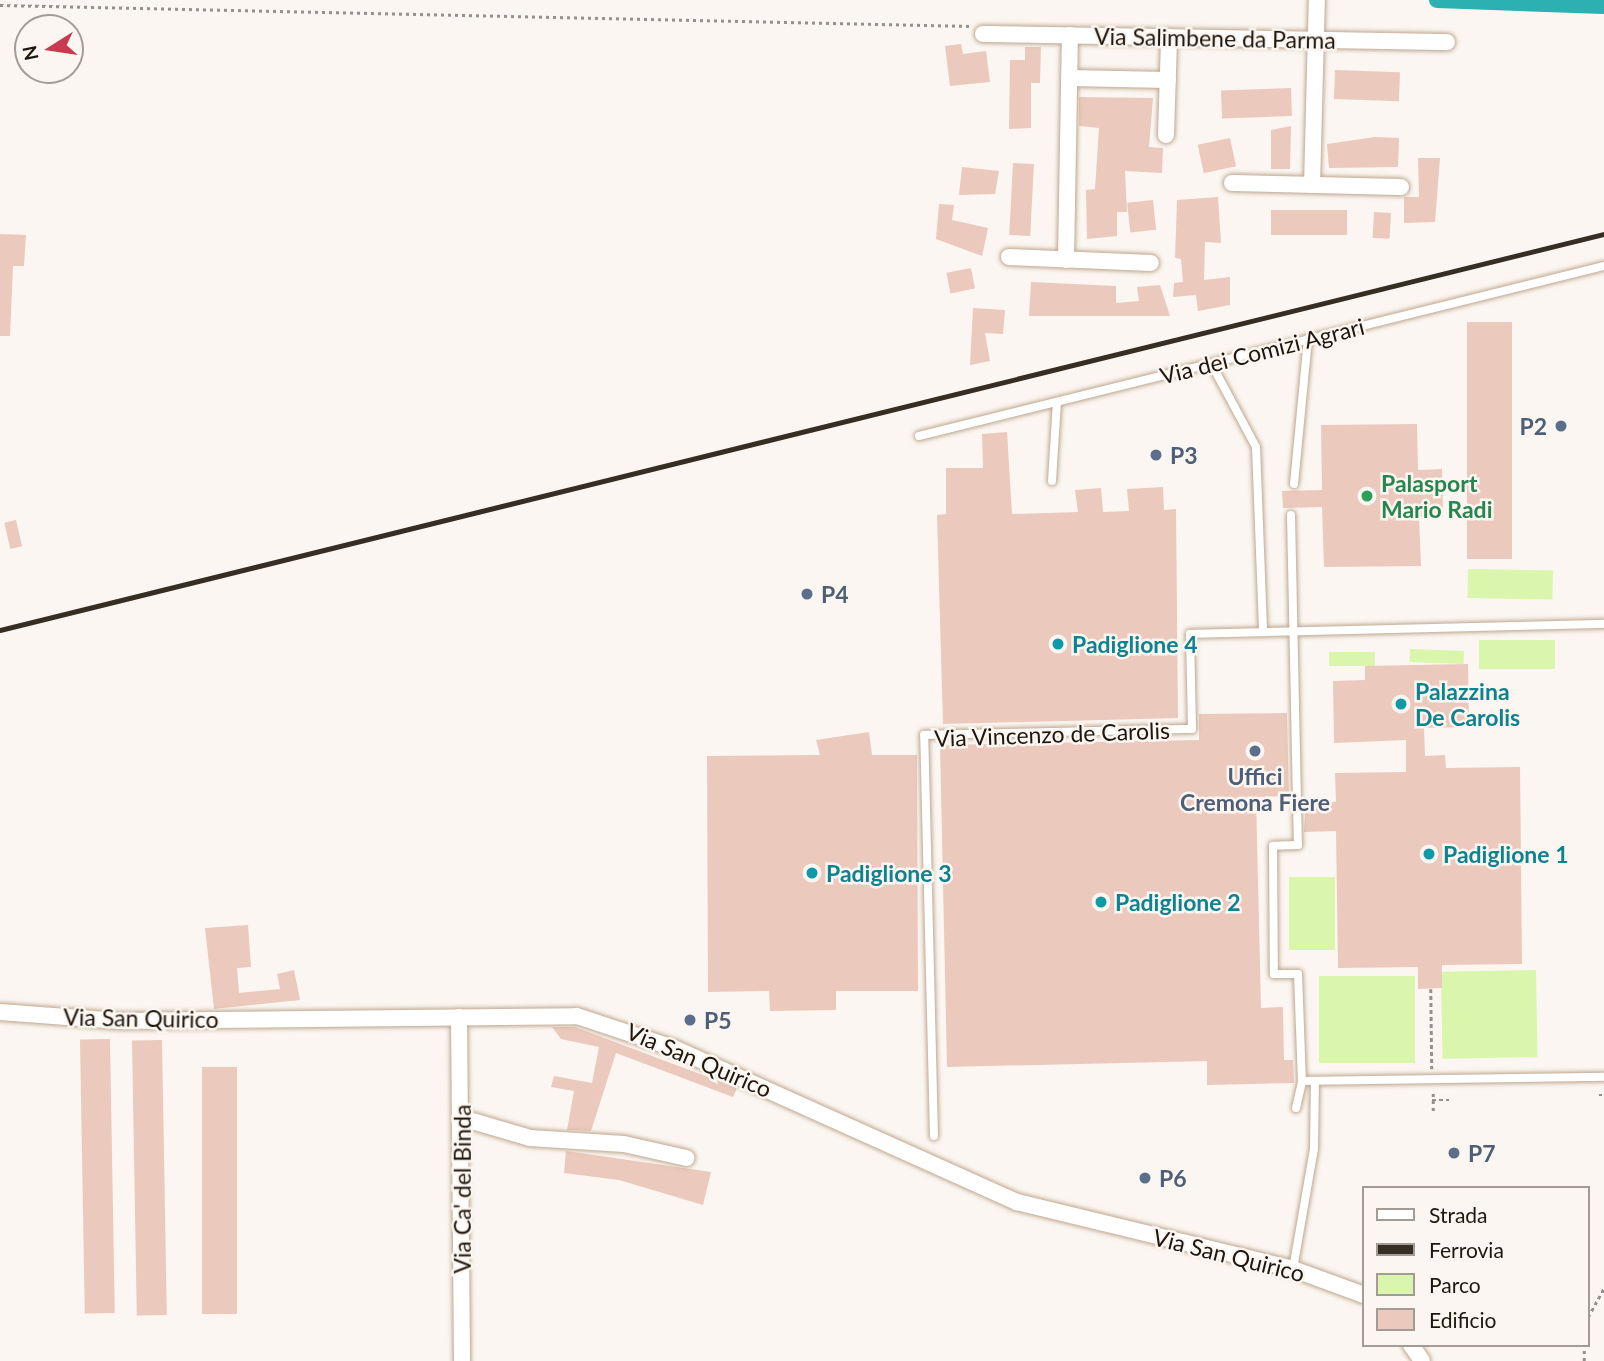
<!DOCTYPE html>
<style>
body{margin:0}
#map{position:relative;width:1604px;height:1361px;overflow:hidden;background:#fbf6f1;font-family:Lato,sans-serif}
div>[style]{position:absolute}
.green>*{inset:0;background:#daf5ac;transform-origin:0 0}
.canal>*{height:16px;margin:-8px;padding:0 8px;transform-origin:8px;border-radius:8px;background:#2cb0b1}
.building>*{inset:0;background:#ebc9bc;transform-origin:0 0}
.path>*{height:2.5px;margin-top:-1.25px;transform-origin:0;background:repeating-linear-gradient(90deg,#97908a 0 3.5px,transparent 0 7px)}
.roads{filter:drop-shadow(0 0 2px #bea78f) drop-shadow(0 0 2px #bea78f)}
.service>*{height:8px;margin:-4px;padding:0 4px;transform-origin:4px;border-radius:4px;background:#fff}
.minor>*{height:16px;margin:-8px;padding:0 8px;transform-origin:8px;border-radius:8px;background:#fff}
.rail>*{height:4.5px;margin:-2.25px;padding:0 2.25px;transform-origin:2.25px;border-radius:2.25px;background:#362d25}
.dots>*{width:19px;height:19px;translate:-50% -50%;box-sizing:border-box;border:4px solid #fbf6f1;border-radius:50%}
span{translate:-50% -50%;white-space:nowrap;text-align:center;line-height:1.15;-webkit-text-stroke:5px #fbf6f1;paint-order:stroke}
.street-label{font-size:23px;color:#1f160d}
.service-label{font-size:23px;color:#4e5e75;font-weight:700}
.right{translate:-100% -50%;text-align:right}
.left{translate:0 -50%;text-align:left}
.leisure-label{font-size:23px;color:#27864d;font-weight:700}
.culture-label{font-size:23px;color:#0d838f;font-weight:700}
.legend{position:absolute;left:1362px;top:1186px;width:228px;height:161px;box-sizing:border-box;background:#fbf6f1;border:2px solid #a39c96;margin:0;padding:9px 12px;list-style:none;font-size:21px;color:#1f160d}
.legend li{display:flex;align-items:center;gap:14px;height:35px}
.legend b{width:35px;border:2px solid #a39c96}
.north{position:absolute;left:14px;top:14px;width:70px;height:70px;box-sizing:border-box;background:#fbf6f1;border:2px solid #a39c96;border-radius:50%;rotate:258deg;font-size:19px;font-weight:700;line-height:28px;text-align:center;color:#1f160d}
.north::after{content:'';display:block;margin:auto;width:24px;height:32px;background:#c9394f;clip-path:polygon(50% 0,100% 100%,50% 72%,0 100%)}
</style>
<div id="map">
<div class="green">
<div style="left:1468px;top:569px;width:85px;height:29px;rotate:1deg"></div>
<div style="left:1555px;top:640px;width:29px;height:76px;rotate:90deg"></div>
<div style="left:1410px;top:649px;width:54px;height:13px;rotate:2deg"></div>
<div style="left:1329px;top:652px;width:46px;height:14px"></div>
<div style="left:1289px;top:877px;width:46px;height:73px"></div>
<div style="left:1536px;top:970px;width:87px;height:95px;rotate:89deg"></div>
<div style="left:1319px;top:976px;width:96px;height:87px"></div>
</div>
<div class="canal">
<div style="left:1437px;top:0;width:167px;rotate:2.1deg"></div>
</div>
<div class="building">
<div style="clip-path:polygon(961px 44px,963px 54px,986px 51px,990px 82px,950px 86px,945px 46px)"></div>
<div style="clip-path:polygon(1025px 47px,1041px 47px,1040px 83px,1031px 83px,1031px 128px,1009px 129px,1010px 60px,1025px 60px)"></div>
<div style="left:1335px;top:70px;width:65px;height:29px;rotate:2deg"></div>
<div style="left:1291px;top:88px;width:28px;height:70px;rotate:88deg"></div>
<div style="clip-path:polygon(1079px 97px,1153px 98px,1149px 147px,1163px 148px,1162px 173px,1125px 171px,1127px 212px,1117px 212px,1117px 236px,1087px 239px,1086px 190px,1095px 189px,1099px 128px,1079px 126px)"></div>
<div style="clip-path:polygon(1291px 126px,1290px 169px,1271px 169px,1271px 130px)"></div>
<div style="clip-path:polygon(1375px 137px,1399px 138px,1398px 167px,1329px 168px,1327px 144px)"></div>
<div style="left:1230px;top:138px;width:29px;height:33px;rotate:78deg"></div>
<div style="clip-path:polygon(1418px 158px,1440px 158px,1435px 222px,1404px 223px,1404px 197px,1419px 197px)"></div>
<div style="left:1013px;top:163px;width:21px;height:72px;rotate:3deg"></div>
<div style="clip-path:polygon(962px 167px,999px 171px,995px 194px,959px 195px)"></div>
<div style="clip-path:polygon(1218px 197px,1221px 243px,1205px 242px,1204px 280px,1230px 277px,1230px 305px,1198px 311px,1196px 295px,1173px 297px,1174px 283px,1183px 282px,1181px 259px,1175px 258px,1177px 200px)"></div>
<div style="left:1153px;top:200px;width:30px;height:26px;rotate:84deg"></div>
<div style="clip-path:polygon(939px 204px,954px 205px,952px 220px,988px 228px,982px 256px,936px 239px)"></div>
<div style="left:1271px;top:210px;width:76px;height:25px"></div>
<div style="left:1374px;top:212px;width:17px;height:26px;rotate:3deg"></div>
<div style="clip-path:polygon(0 234px,26px 235px,24px 266px,13px 266px,10px 336px,0 336px)"></div>
<div style="left:971px;top:268px;width:21px;height:25px;rotate:79deg"></div>
<div style="clip-path:polygon(1031px 282px,1116px 286px,1116px 303px,1139px 301px,1137px 287px,1160px 285px,1170px 316px,1029px 316px)"></div>
<div style="clip-path:polygon(973px 308px,1005px 310px,1003px 334px,985px 333px,990px 361px,970px 365px)"></div>
<div style="left:1467px;top:322px;width:45px;height:237px"></div>
<div style="clip-path:polygon(1417px 424px,1418px 470px,1442px 469px,1443px 517px,1419px 517px,1421px 566px,1324px 567px,1322px 507px,1283px 508px,1282px 491px,1322px 490px,1321px 425px)"></div>
<div style="clip-path:polygon(1007px 432px,1012px 514px,1078px 512px,1075px 490px,1101px 488px,1103px 512px,1129px 511px,1127px 489px,1163px 487px,1164px 510px,1176px 509px,1178px 718px,943px 724px,937px 515px,946px 514px,946px 468px,983px 468px,982px 434px)"></div>
<div style="left:16px;top:520px;width:27px;height:12px;rotate:77deg"></div>
<div style="clip-path:polygon(1468px 664px,1469px 727px,1424px 728px,1425px 756px,1445px 755px,1446px 768px,1520px 767px,1522px 964px,1442px 965px,1442px 988px,1418px 989px,1418px 967px,1338px 968px,1336px 831px,1304px 832px,1306px 801px,1336px 802px,1335px 773px,1406px 772px,1406px 740px,1334px 743px,1333px 681px,1365px 680px,1365px 666px)"></div>
<div style="clip-path:polygon(1287px 713px,1289px 796px,1256px 797px,1261px 1008px,1283px 1007px,1284px 1060px,1293px 1060px,1294px 1083px,1207px 1085px,1207px 1061px,947px 1067px,940px 745px,1199px 740px,1199px 714px)"></div>
<div style="clip-path:polygon(869px 732px,872px 755px,917px 755px,918px 991px,836px 991px,836px 1010px,770px 1011px,769px 991px,708px 992px,707px 756px,820px 755px,816px 740px)"></div>
<div style="clip-path:polygon(248px 925px,251px 967px,237px 968px,239px 993px,280px 989px,277px 974px,294px 970px,300px 1000px,214px 1009px,205px 928px)"></div>
<div style="clip-path:polygon(552px 1027px,575px 1027px,737px 1088px,733px 1097px,616px 1053px,591px 1131px,567px 1130px,574px 1091px,551px 1087px,554px 1076px,592px 1083px,599px 1047px,561px 1039px)"></div>
<div style="left:110px;top:1039px;width:274px;height:30px;rotate:89deg"></div>
<div style="left:162px;top:1040px;width:275px;height:30px;rotate:89deg"></div>
<div style="left:202px;top:1067px;width:35px;height:247px"></div>
<div style="clip-path:polygon(566px 1151px,711px 1172px,703px 1205px,619px 1180px,564px 1173px)"></div>
</div>
<div class="path">
<div style="left:0;top:5px;width:972px;rotate:1.24deg"></div>
<div style="left:1431px;top:989px;width:80px;rotate:89.3deg"></div>
<div style="left:1599px;top:1095px;width:5px"></div>
<div style="left:1432px;top:1100px;width:17px"></div>
<div style="left:1433px;top:1111px;width:21px;rotate:-90deg"></div>
<div style="left:1588px;top:1317px;width:33px;rotate:-61deg"></div>
<div style="left:1584px;top:1361px;width:16px;rotate:-90deg"></div>
</div>
<div class="roads">
<div class="service">
<div style="left:1212px;top:365px;width:93px;rotate:61.8deg"></div>
<div style="left:1256px;top:447px;width:185px;rotate:87.8deg"></div>
<div style="left:919px;top:436px;width:706px;rotate:-13.94deg"></div>
<div style="left:1052px;top:481px;width:79px;rotate:-86.4deg"></div>
<div style="left:1294px;top:484px;width:146px;rotate:-84.5deg"></div>
<div style="left:1291px;top:515px;width:330px;rotate:88.8deg"></div>
<div style="left:1298px;top:845px;width:25px;rotate:178deg"></div>
<div style="left:1273px;top:846px;width:128px;rotate:89.6deg"></div>
<div style="left:1274px;top:974px;width:24px"></div>
<div style="left:1298px;top:974px;width:107px;rotate:87.9deg"></div>
<div style="left:1296px;top:1108px;width:28px;rotate:-77deg"></div>
<div style="left:1302px;top:1081px;width:302px;rotate:-0.8deg"></div>
<div style="left:934px;top:1136px;width:401px;rotate:-91.4deg"></div>
<div style="left:924px;top:735px;width:268px;rotate:-1.3deg"></div>
<div style="left:1192px;top:729px;width:95px;rotate:-91.2deg"></div>
<div style="left:1190px;top:634px;width:414px;rotate:-1.4deg"></div>
<div style="left:1293px;top:1269px;width:122px;rotate:-80.1deg"></div>
<div style="left:1314px;top:1149px;width:68px;rotate:-89.2deg"></div>
</div>
<div class="minor">
<div style="left:983px;top:34px;width:464px;rotate:1deg"></div>
<div style="left:1069px;top:78px;width:99px;rotate:1.2deg"></div>
<div style="left:1166px;top:135px;width:98px;rotate:-88.2deg"></div>
<div style="left:1232px;top:183px;width:169px;rotate:1.4deg"></div>
<div style="left:1312px;top:185px;width:185px;rotate:-88.5deg"></div>
<div style="left:1009px;top:257px;width:142px;rotate:2.4deg"></div>
<div style="left:1066px;top:260px;width:225px;rotate:-89deg"></div>
<div style="left:0;top:1012px;width:120px;rotate:4.3deg"></div>
<div style="left:120px;top:1021px;width:457px;rotate:-0.6deg"></div>
<div style="left:577px;top:1016px;width:102px;rotate:18.3deg"></div>
<div style="left:674px;top:1048px;width:376px;rotate:24.2deg"></div>
<div style="left:1017px;top:1202px;width:284px;rotate:13.6deg"></div>
<div style="left:1293px;top:1269px;width:76px;rotate:20.1deg"></div>
<div style="left:459px;top:1017px;width:344px;rotate:89.5deg"></div>
<div style="left:462px;top:1118px;width:71px;rotate:16.4deg"></div>
<div style="left:530px;top:1138px;width:94px;rotate:3.7deg"></div>
<div style="left:624px;top:1144px;width:64px;rotate:12.7deg"></div>
<div style="left:1411px;top:1345px;width:19px;rotate:55deg"></div>
</div>
</div>
<div class="rail">
<div style="left:0;top:630px;width:1652px;rotate:-13.87deg"></div>
</div>
<div class="dots">
<div style="left:1561px;top:426px;background:#5c6f8a"></div>
<div style="left:1156px;top:455px;background:#5c6f8a"></div>
<div style="left:1367px;top:496px;background:#2e9e5b"></div>
<div style="left:807px;top:594px;background:#5c6f8a"></div>
<div style="left:1058px;top:644px;background:#0f9aa8"></div>
<div style="left:1401px;top:704px;background:#0f9aa8"></div>
<div style="left:1255px;top:751px;background:#5c6f8a"></div>
<div style="left:1429px;top:854px;background:#0f9aa8"></div>
<div style="left:812px;top:873px;background:#0f9aa8"></div>
<div style="left:1101px;top:902px;background:#0f9aa8"></div>
<div style="left:690px;top:1020px;background:#5c6f8a"></div>
<div style="left:1454px;top:1153px;background:#5c6f8a"></div>
<div style="left:1145px;top:1178px;background:#5c6f8a"></div>
</div>
<div class="street-label">
<span style="left:1215px;top:38px;rotate:1deg">Via Salimbene da Parma</span>
<span style="left:1262px;top:351px;rotate:-14deg">Via dei Comizi Agrari</span>
<span style="left:1052px;top:734px;rotate:-2deg">Via Vincenzo de Carolis</span>
<span style="left:141px;top:1018px;rotate:1deg">Via San Quirico</span>
<span style="left:699px;top:1060px;rotate:23deg">Via San Quirico</span>
<span style="left:462px;top:1189px;rotate:-90deg">Via Ca' del Binda</span>
<span style="left:1229px;top:1255px;rotate:14deg">Via San Quirico</span>
</div>
<div class="service-label">
<span class="right" style="left:1547px;top:426px">P2</span>
<span class="left" style="left:1170px;top:455px">P3</span>
<span class="left" style="left:821px;top:594px">P4</span>
<span style="left:1255px;top:789px">Uffici<br>Cremona Fiere</span>
<span class="left" style="left:704px;top:1020px">P5</span>
<span class="left" style="left:1468px;top:1153px">P7</span>
<span class="left" style="left:1159px;top:1178px">P6</span>
</div>
<div class="leisure-label">
<span class="left" style="left:1381px;top:496px">Palasport<br>Mario Radi</span>
</div>
<div class="culture-label">
<span class="left" style="left:1072px;top:644px">Padiglione 4</span>
<span class="left" style="left:1415px;top:704px">Palazzina<br>De Carolis</span>
<span class="left" style="left:1443px;top:854px">Padiglione 1</span>
<span class="left" style="left:826px;top:873px">Padiglione 3</span>
<span class="left" style="left:1115px;top:902px">Padiglione 2</span>
</div>
<ul class="legend">
<li><b style="height:9px;background:#fff"></b>Strada</li>
<li><b style="height:9px;background:#362d25"></b>Ferrovia</li>
<li><b style="height:19px;background:#daf5ac"></b>Parco</li>
<li><b style="height:19px;background:#ebc9bc"></b>Edificio</li>
</ul>
<div class="north">N</div>
</div>
